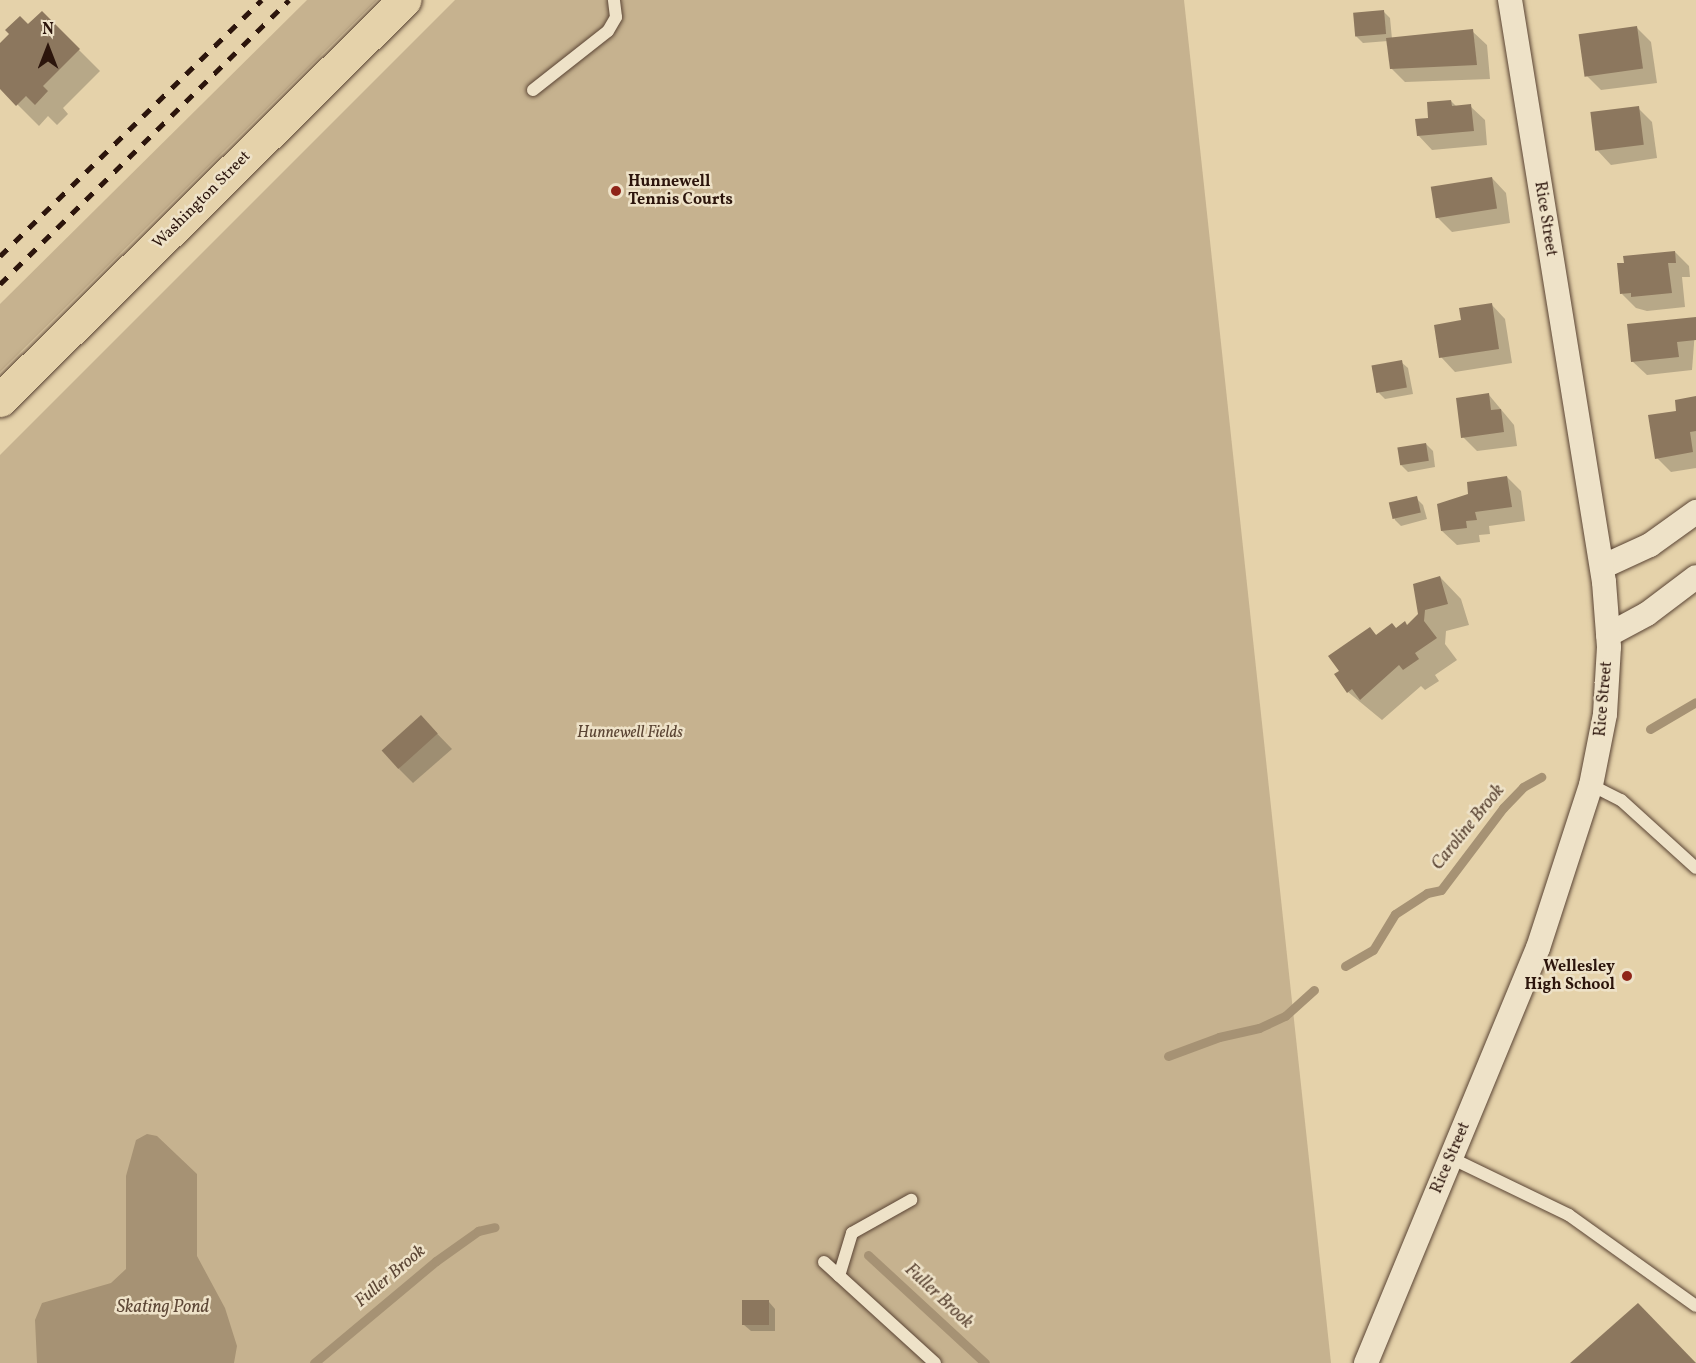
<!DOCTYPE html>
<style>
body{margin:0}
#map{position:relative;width:1696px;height:1363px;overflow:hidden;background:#e5d2aa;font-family:Vollkorn,serif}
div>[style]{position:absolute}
.green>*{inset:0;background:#c6b28f}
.water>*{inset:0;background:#a69274}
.shadow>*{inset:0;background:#0003}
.stream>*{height:9px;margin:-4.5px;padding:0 4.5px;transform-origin:4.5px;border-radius:4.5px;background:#a69274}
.building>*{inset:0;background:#8c775e;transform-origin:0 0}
.roads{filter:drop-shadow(0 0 2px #5a4434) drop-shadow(0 0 2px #5a4434)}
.service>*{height:12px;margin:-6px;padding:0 6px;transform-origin:6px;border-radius:6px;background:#eee2c8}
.minor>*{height:24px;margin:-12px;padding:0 12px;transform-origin:12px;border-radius:12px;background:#eee2c8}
.primary>*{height:33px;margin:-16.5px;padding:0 16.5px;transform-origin:16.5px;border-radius:16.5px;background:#e5d2aa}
.rail>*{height:4.5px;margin-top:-2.25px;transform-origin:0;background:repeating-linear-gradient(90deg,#2c150c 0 10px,transparent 0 20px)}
.dots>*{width:16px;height:16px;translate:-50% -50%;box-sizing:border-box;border:3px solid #eee2c8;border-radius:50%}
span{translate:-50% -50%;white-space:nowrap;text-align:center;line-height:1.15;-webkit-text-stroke:5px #eee2c8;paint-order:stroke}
.poi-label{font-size:16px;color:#2c150c;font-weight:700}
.left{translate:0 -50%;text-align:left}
.right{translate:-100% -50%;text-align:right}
.street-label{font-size:16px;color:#2c150c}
.park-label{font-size:16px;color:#5a4433;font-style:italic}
.water-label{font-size:18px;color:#5d4736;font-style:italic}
.north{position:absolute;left:18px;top:18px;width:60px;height:60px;-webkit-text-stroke:4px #eee2c8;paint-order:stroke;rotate:0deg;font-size:16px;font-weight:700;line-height:24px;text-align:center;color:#2c150c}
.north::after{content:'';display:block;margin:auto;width:21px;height:27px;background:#2c150c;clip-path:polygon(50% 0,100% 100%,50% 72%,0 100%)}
</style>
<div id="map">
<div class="green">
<div style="clip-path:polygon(307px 0,377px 0,0 372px,0 304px)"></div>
<div style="clip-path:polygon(455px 0,1184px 0,1331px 1363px,0 1363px,0 455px)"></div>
</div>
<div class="water">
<div style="clip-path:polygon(147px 1134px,157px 1136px,197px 1174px,197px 1256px,225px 1308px,237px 1346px,234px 1363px,37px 1363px,35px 1320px,42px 1303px,111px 1283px,126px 1269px,126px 1176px,136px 1140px)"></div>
</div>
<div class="shadow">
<div style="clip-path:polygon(1383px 11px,1390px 18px,1392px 39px,1472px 31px,1487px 45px,1490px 79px,1405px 82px,1391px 68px,1388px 41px,1363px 43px,1356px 36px)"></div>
<div style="clip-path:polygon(42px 13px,100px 71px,63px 108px,68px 114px,57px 125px,48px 116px,39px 126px,0 87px,0 46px)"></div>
<div style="clip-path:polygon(1637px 28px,1651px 42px,1657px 83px,1601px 90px,1587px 76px)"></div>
<div style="clip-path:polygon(1451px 101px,1457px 107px,1470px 106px,1485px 120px,1487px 145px,1432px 150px,1418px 135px)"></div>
<div style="clip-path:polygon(1638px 108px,1652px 122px,1657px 158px,1611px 165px,1597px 150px)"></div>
<div style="clip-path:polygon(1492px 178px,1506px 193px,1510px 223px,1452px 232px,1437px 217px)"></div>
<div style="clip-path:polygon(1675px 252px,1689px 266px,1690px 277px,1682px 277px,1685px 307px,1647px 311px,1636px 308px,1622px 294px)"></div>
<div style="clip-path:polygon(1491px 304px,1505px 319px,1512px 363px,1455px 372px,1441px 357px,1463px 321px)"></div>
<div style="clip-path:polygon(1696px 318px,1692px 370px,1647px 375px,1632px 361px)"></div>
<div style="clip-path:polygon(1401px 362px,1408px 368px,1413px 394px,1385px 399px,1379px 393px)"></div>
<div style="clip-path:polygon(1489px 395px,1514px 425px,1517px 446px,1477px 451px,1463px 437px)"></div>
<div style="clip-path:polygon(1696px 398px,1696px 468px,1671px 472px,1657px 458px,1678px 412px)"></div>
<div style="clip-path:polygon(1426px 444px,1433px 451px,1435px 467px,1408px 472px,1401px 465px)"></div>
<div style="clip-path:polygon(1507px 477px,1521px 491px,1525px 521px,1489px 526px,1490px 534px,1479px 535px,1480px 542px,1457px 545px,1442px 531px,1470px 496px)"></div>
<div style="clip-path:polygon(1416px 498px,1423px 505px,1427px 519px,1401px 526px,1395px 520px,1391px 505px)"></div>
<div style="clip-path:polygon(1440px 577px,1461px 599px,1469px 625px,1446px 631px,1445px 644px,1457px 660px,1435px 675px,1439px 681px,1425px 690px,1421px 686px,1382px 720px,1348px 692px,1370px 629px,1377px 636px,1408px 627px,1420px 614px)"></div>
<div style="clip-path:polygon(421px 717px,452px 749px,413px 783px,399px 769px)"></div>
<div style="clip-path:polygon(769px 1302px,775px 1309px,775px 1331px,751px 1331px,744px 1325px)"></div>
</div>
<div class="stream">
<div style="left:1650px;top:729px;width:53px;rotate:-30.4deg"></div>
<div style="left:1345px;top:966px;width:32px;rotate:-30deg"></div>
<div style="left:1373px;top:950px;width:42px;rotate:-58.6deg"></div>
<div style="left:1395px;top:914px;width:38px;rotate:-33deg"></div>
<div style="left:1427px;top:893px;width:14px;rotate:-12deg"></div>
<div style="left:1441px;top:890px;width:103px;rotate:-52.9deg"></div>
<div style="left:1503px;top:808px;width:29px;rotate:-46deg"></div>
<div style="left:1523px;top:787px;width:21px;rotate:-29deg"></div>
<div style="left:1168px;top:1056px;width:54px;rotate:-20.4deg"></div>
<div style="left:1219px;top:1037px;width:41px;rotate:-12.7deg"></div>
<div style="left:1259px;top:1028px;width:29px;rotate:-25deg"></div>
<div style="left:1285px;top:1016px;width:39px;rotate:-42deg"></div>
<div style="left:868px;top:1255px;width:159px;rotate:42.7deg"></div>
<div style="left:314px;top:1363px;width:159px;rotate:-39.9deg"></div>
<div style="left:436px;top:1261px;width:52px;rotate:-35.5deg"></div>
<div style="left:478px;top:1231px;width:17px;rotate:-13deg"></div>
</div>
<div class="building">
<div style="left:1384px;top:10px;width:24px;height:31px;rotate:85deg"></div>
<div style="clip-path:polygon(42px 11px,80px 49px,43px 86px,48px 91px,35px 105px,26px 96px,16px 106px,0 89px,0 43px,9px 34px,5px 30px,20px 16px,28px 24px)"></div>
<div style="left:1637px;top:26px;width:43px;height:59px;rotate:82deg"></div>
<div style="clip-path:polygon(1473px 29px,1477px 65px,1390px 69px,1386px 38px)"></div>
<div style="clip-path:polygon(1451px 100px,1452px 106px,1471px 104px,1474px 131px,1417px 136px,1415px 119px,1428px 118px,1427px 102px)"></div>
<div style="left:1639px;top:106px;width:39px;height:49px;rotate:83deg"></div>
<div style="left:1492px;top:177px;width:32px;height:62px;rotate:81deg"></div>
<div style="clip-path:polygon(1675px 251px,1676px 263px,1668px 263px,1672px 293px,1631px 297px,1631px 293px,1620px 294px,1617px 263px,1624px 263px,1623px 256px)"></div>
<div style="clip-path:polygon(1492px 303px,1499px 349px,1439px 358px,1434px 325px,1461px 320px,1459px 308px)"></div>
<div style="clip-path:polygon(1696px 317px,1696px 340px,1677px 342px,1679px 357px,1631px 362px,1627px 324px)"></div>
<div style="left:1402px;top:360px;width:28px;height:31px;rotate:80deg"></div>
<div style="clip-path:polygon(1489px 393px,1491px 410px,1501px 409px,1504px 432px,1461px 438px,1456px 398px)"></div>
<div style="clip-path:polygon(1696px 396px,1696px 431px,1690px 432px,1693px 452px,1655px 459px,1648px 415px,1676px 411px,1675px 400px)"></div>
<div style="left:1426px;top:443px;width:18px;height:29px;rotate:81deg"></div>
<div style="clip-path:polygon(1507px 476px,1512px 507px,1475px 512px,1477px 520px,1466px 521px,1467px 528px,1441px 531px,1437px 504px,1468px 494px,1467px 482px)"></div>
<div style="left:1417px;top:496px;width:17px;height:29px;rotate:77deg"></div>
<div style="clip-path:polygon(1440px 576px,1448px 604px,1425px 610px,1424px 621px,1437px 638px,1415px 653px,1419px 659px,1403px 670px,1399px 665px,1360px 700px,1352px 689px,1347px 693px,1334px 674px,1339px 671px,1328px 656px,1370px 627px,1376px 635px,1392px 623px,1396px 628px,1405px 621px,1407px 625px,1418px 614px,1413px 584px)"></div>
<div style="left:421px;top:715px;width:25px;height:53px;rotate:48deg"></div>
<div style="left:742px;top:1300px;width:27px;height:25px"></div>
<div style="clip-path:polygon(1638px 1303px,1696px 1363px,1570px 1363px)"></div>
</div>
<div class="roads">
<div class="service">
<div style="left:533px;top:90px;width:95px;rotate:-38.2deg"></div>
<div style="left:608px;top:31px;width:16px;rotate:-60deg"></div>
<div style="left:616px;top:17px;width:17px;rotate:-97deg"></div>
<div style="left:1591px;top:785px;width:34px;rotate:27deg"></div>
<div style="left:1621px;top:800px;width:101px;rotate:42.2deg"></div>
<div style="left:1451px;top:1158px;width:131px;rotate:25.8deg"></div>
<div style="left:1569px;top:1215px;width:156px;rotate:35.6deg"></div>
<div style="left:824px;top:1262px;width:150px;rotate:42.3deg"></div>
<div style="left:839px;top:1276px;width:45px;rotate:-73.2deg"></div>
<div style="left:852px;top:1233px;width:68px;rotate:-29.2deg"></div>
</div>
<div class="minor">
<div style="left:1602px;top:567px;width:53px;rotate:-24.6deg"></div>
<div style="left:1650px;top:545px;width:57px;rotate:-35.7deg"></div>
<div style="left:1608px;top:635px;width:44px;rotate:-28.3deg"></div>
<div style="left:1647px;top:614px;width:61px;rotate:-37.1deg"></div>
<div style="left:1366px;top:1363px;width:449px;rotate:-67.5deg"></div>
<div style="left:1538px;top:948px;width:171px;rotate:-72deg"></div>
<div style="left:1591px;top:785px;width:72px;rotate:-78.8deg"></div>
<div style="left:1605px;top:714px;width:67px;rotate:-86.6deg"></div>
<div style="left:1609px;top:647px;width:65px;rotate:-94.4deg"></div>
<div style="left:1604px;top:582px;width:590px;rotate:-99.17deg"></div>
</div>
<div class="primary">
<div style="left:0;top:400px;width:569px;rotate:-44.71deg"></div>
</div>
</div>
<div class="rail">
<div style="left:0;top:256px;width:366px;rotate:-44.4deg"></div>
<div style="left:0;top:284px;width:405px;rotate:-44.5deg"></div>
</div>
<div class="dots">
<div style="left:616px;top:191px;background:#8f2418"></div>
<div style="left:1627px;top:976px;background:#8f2418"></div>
</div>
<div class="poi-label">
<span class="left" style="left:628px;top:191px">Hunnewell<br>Tennis Courts</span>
<span class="right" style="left:1615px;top:976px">Wellesley<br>High School</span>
</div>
<div class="street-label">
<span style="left:202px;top:200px;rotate:-45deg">Washington Street</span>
<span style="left:1545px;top:219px;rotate:81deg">Rice Street</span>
<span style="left:1604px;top:699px;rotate:-85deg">Rice Street</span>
<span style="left:1451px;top:1158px;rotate:-67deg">Rice Street</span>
</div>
<div class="park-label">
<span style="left:630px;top:733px">Hunnewell Fields</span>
</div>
<div class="water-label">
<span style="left:1469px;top:828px;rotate:-51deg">Caroline Brook</span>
<span style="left:391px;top:1277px;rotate:-40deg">Fuller Brook</span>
<span style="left:938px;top:1297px;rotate:43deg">Fuller Brook</span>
<span style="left:163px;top:1308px">Skating Pond</span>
</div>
<div class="north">N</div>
</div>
